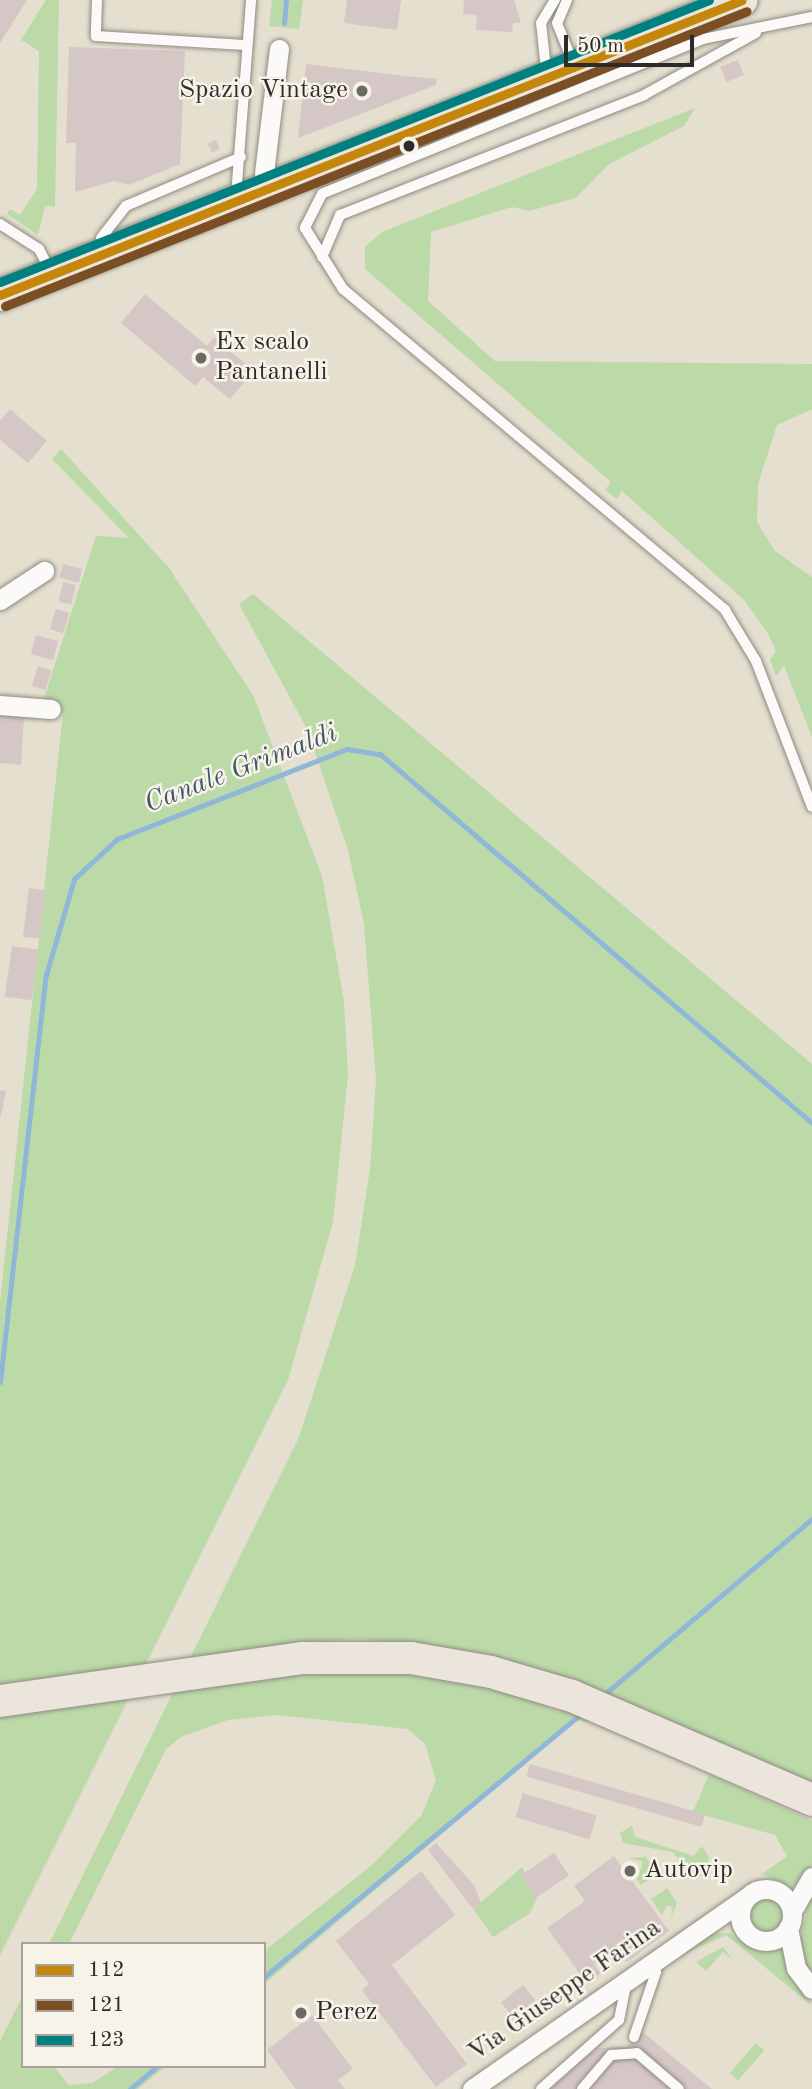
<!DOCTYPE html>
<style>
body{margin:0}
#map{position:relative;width:812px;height:2089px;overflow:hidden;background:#e4dfce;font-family:"Old Standard TT",serif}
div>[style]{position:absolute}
.green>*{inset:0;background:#bcdaa8;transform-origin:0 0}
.round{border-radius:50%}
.stream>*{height:5px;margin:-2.5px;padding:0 2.5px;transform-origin:2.5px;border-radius:2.5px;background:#90b7d8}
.building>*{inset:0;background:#d5c7c6;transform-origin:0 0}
.roads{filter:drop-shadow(0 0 2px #8d8b82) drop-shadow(0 0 2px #8d8b82)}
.service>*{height:10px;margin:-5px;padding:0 5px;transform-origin:5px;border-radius:5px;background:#fbfaf8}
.minor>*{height:19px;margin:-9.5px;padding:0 9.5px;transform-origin:9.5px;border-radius:9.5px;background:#fbfaf8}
.minor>.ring{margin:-9.5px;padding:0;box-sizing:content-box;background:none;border:19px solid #fbfaf8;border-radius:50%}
.primary>*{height:32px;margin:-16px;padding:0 16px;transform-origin:16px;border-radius:16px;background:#ece5dc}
.bus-1>*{height:9px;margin:-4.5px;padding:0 4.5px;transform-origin:4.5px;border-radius:4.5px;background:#c4870b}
.bus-2>*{height:9px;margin:-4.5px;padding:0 4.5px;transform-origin:4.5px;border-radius:4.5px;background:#7c4e23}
.bus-3>*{height:9px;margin:-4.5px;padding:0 4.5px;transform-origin:4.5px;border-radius:4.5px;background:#008080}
.dots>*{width:19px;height:19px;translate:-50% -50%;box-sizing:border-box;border:4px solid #f7f3e8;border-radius:50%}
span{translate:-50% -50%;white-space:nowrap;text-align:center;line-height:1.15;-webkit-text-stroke:5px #f7f3e8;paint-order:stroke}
.poi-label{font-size:26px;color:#2b2b2b}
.right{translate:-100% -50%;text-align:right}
.left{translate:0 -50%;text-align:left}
.street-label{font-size:26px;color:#2b2b2b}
.water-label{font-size:28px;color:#425669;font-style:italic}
.legend{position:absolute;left:21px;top:1942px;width:245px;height:126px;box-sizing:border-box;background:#f7f3e8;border:2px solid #a5a39c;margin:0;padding:9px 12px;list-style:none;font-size:21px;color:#2b2b2b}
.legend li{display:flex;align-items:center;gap:14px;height:35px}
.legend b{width:35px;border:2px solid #a5a39c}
.scale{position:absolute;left:564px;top:35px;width:130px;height:32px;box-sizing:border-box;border:4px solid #2b2b2b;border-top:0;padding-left:9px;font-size:21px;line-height:24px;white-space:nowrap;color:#2b2b2b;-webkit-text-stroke:5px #f7f3e8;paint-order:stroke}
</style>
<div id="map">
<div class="green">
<div style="clip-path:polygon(46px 0,59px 0,55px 206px,45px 206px,38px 235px,7px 214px,10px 209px,20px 215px,37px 189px,39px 51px,21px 40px)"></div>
<div style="clip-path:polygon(272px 0,303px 0,299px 29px,269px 26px)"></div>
<div style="clip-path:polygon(695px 108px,684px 126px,609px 164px,576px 198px,529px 211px,512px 207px,431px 232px,428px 301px,495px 361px,812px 364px,812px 409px,777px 425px,758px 484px,757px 522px,775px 551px,812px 577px,812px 737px,784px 666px,776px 676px,770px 660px,776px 651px,767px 632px,744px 600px,622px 491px,617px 499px,605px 490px,611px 482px,365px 269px,365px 247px,382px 232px)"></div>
<div style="clip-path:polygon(61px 449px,169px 568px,253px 695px,322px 876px,344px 1001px,348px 1075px,333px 1222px,288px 1380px,0 1955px,0 1715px,120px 1700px,132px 1667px,0 1689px,0 1302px,63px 713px,44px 698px,96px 536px,129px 538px,52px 459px)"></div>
<div style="clip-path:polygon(evenodd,253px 594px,812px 1064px,812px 1789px,614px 1697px,586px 1722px,578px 1719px,264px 1984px,264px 1951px,372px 1865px,421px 1816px,436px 1780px,425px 1744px,408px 1729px,277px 1715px,228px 1720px,181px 1737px,166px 1749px,69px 1944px,49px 1944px,299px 1437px,355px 1265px,370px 1169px,376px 1080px,364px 924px,348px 850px,308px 731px,239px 604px,253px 594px,363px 1639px,495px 1656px,582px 1685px,558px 1712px,518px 1693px,402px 1672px,295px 1675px,311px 1641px,363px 1639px)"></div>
<div style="clip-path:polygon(709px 1774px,812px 1821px,812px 1865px,792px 1888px,762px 1874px,787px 1856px,775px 1835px,693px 1812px)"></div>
<div style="clip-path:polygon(632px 1826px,635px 1837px,694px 1856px,702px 1846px,709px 1858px,705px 1876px,692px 1876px,673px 1852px,623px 1843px,620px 1833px)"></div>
<div style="clip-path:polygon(646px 1857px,657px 1873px,641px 1885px,630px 1869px,642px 1868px,642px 1861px,627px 1858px)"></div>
<div style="clip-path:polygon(522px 1867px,537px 1898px,530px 1913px,493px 1937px,473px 1909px)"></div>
<div style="clip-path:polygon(667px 1888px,677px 1903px,670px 1920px,673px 1907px,667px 1905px,662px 1915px,651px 1899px)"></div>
<div style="clip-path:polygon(812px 1888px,812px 1979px,799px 1943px)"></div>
<div class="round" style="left:751px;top:1899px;width:32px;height:32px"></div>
<div style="clip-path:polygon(729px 1933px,757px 1951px,782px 1950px,812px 2006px,726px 1935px,671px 1960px,711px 1934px)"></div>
<div style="clip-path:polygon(723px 1947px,733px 1960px,723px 1952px,706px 1971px,696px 1962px)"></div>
<div style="clip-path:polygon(23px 1995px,23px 2066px,53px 2066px,69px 2085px,92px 2083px,119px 2066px,166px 2066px,138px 2089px,0 2089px,0 2041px)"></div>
<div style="left:756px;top:2043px;width:11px;height:40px;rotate:41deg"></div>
</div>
<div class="stream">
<div style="left:284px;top:23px;width:23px;rotate:-85deg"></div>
<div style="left:0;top:1382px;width:410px;rotate:-83.6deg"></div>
<div style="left:46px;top:975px;width:100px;rotate:-73.7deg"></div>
<div style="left:74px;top:879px;width:59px;rotate:-42.9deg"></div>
<div style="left:117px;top:839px;width:247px;rotate:-21.4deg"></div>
<div style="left:347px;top:749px;width:33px;rotate:9deg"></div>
<div style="left:380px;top:754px;width:568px;rotate:40.5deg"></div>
<div style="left:600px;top:1698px;width:277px;rotate:-40.2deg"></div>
<div style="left:264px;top:1977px;width:413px;rotate:-39.7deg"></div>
<div style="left:130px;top:2089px;width:35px;rotate:-40deg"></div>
</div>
<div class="building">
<div style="clip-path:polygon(0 0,27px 0,0 43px)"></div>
<div style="clip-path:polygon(347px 0,401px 0,397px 30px,344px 23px)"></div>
<div style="clip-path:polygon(464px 0,514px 0,521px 23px,513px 23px,512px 32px,476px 30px,477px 15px,463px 14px)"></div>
<div style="clip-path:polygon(69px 47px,185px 51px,180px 164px,129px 185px,114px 181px,75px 192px,76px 143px,66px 143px)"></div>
<div style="left:738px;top:60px;width:16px;height:19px;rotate:68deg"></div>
<div style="clip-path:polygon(306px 64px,406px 76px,437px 79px,436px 85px,298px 138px)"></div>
<div style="left:216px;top:140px;width:10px;height:9px;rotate:66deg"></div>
<div style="clip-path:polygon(145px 294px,207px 346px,214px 337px,254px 371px,230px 399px,203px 377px,195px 386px,121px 323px)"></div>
<div style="clip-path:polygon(10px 409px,47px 441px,28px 463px,0 440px,0 421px)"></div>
<div style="left:63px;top:564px;width:20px;height:14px;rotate:15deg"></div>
<div style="left:63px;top:582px;width:13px;height:20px;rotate:13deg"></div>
<div style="left:56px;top:609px;width:14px;height:21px;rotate:17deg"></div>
<div style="left:36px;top:635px;width:23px;height:20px;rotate:15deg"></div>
<div style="left:38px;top:666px;width:14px;height:21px;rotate:17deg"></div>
<div style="clip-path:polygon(0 716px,24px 717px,21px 765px,0 763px)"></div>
<div style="left:29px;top:888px;width:16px;height:49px;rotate:7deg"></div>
<div style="left:12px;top:946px;width:27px;height:51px;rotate:8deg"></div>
<div style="clip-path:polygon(0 1090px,6px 1091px,1px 1116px,0 1116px)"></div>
<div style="left:530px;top:1764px;width:182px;height:13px;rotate:16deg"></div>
<div style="left:523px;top:1793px;width:77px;height:25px;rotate:17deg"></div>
<div style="clip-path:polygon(436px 1843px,474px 1885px,481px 1903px,473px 1909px,428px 1850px)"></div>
<div style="left:554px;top:1853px;width:27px;height:40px;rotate:56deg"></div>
<div style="clip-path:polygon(614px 1856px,669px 1931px,627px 1962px,616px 1948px,594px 1964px,601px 1973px,587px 1984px,547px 1928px,585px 1901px,574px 1886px)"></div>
<div style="clip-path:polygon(421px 1871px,455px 1915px,392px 1965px,467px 2064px,436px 2087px,362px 1990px,369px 1984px,336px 1941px)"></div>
<div style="left:523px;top:1985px;width:29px;height:28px;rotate:52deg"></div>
<div style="clip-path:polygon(312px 2015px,353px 2069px,338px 2080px,345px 2089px,296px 2089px,267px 2050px)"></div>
<div style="clip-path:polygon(640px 2030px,712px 2089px,550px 2089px,597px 2048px,626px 2047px)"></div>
</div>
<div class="roads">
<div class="service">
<div style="left:97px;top:0;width:36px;rotate:92deg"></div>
<div style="left:96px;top:36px;width:149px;rotate:3.5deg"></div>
<div style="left:567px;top:0;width:25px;rotate:113deg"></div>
<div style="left:557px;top:23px;width:29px;rotate:68deg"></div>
<div style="left:812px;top:17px;width:111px;rotate:168.6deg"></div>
<div style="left:703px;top:39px;width:411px;rotate:157.9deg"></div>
<div style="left:322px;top:194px;width:38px;rotate:117deg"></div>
<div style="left:305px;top:228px;width:72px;rotate:58.1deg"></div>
<div style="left:343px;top:289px;width:499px;rotate:40deg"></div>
<div style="left:725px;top:610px;width:60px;rotate:58.7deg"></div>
<div style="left:756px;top:661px;width:156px;rotate:69deg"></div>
<div style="left:545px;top:60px;width:37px;rotate:-96deg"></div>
<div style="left:541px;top:23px;width:27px;rotate:-59deg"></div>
<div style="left:237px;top:183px;width:184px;rotate:-85.6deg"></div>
<div style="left:0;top:224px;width:46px;rotate:32.7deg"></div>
<div style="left:39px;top:249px;width:13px;rotate:63deg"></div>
<div style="left:101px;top:238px;width:41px;rotate:-52deg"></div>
<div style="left:126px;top:206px;width:125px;rotate:-23.1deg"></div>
<div style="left:322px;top:257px;width:46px;rotate:-66.8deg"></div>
<div style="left:340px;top:215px;width:327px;rotate:-21.5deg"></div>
<div style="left:644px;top:95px;width:128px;rotate:-29deg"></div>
<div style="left:634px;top:2037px;width:69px;rotate:-71.3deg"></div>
<div style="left:656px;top:1972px;width:11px;rotate:-112deg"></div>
<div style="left:541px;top:2089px;width:104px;rotate:-41.5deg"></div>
<div style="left:619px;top:2020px;width:41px;rotate:-78.7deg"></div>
<div style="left:582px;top:2089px;width:45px;rotate:-49.5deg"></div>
<div style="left:611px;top:2055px;width:26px;rotate:-4deg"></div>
<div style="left:637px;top:2053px;width:55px;rotate:40.6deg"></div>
</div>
<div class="minor">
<div style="left:264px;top:173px;width:125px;rotate:-83.1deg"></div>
<div style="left:0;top:600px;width:53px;rotate:-33.4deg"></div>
<div style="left:0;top:705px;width:51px;rotate:4.5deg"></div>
<div class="ring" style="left:740px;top:1889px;width:33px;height:33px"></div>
<div style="left:792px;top:1911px;width:39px;rotate:-60deg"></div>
<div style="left:788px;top:1928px;width:41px;rotate:78.7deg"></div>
<div style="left:796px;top:1968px;width:26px;rotate:53deg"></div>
<div style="left:472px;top:2089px;width:335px;rotate:-34.9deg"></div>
</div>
<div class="primary">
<div style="left:0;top:295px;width:798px;rotate:-21.68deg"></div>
<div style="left:0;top:1701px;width:306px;rotate:-8.1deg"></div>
<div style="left:303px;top:1658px;width:108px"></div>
<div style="left:411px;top:1658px;width:81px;rotate:9.9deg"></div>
<div style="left:491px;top:1672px;width:84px;rotate:16.5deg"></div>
<div style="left:572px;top:1696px;width:262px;rotate:23.4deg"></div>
</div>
</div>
<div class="bus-1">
<div style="left:0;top:295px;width:798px;rotate:-21.68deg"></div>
</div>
<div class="bus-2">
<div style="left:5px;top:306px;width:798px;rotate:-21.68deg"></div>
</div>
<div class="bus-3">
<div style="left:0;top:282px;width:763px;rotate:-21.69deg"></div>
</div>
<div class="dots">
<div style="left:362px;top:91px;background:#6c6a64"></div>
<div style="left:409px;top:146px;background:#2b2b2b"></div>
<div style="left:201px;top:358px;background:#6c6a64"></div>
<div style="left:630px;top:1871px;background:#6c6a64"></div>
<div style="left:301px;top:2013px;background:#6c6a64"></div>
</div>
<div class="poi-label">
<span class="right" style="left:348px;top:91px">Spazio Vintage</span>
<span class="left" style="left:215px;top:358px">Ex scalo<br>Pantanelli</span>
<span class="left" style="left:644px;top:1871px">Autovip</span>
<span class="left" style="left:315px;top:2013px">Perez</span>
</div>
<div class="street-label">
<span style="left:565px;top:1991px;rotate:-35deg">Via Giuseppe Farina</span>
</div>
<div class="water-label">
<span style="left:241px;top:769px;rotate:-21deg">Canale Grimaldi</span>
</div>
<ul class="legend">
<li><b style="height:9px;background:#c4870b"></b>112</li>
<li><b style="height:9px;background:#7c4e23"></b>121</li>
<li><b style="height:9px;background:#008080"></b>123</li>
</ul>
<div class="scale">50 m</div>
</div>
